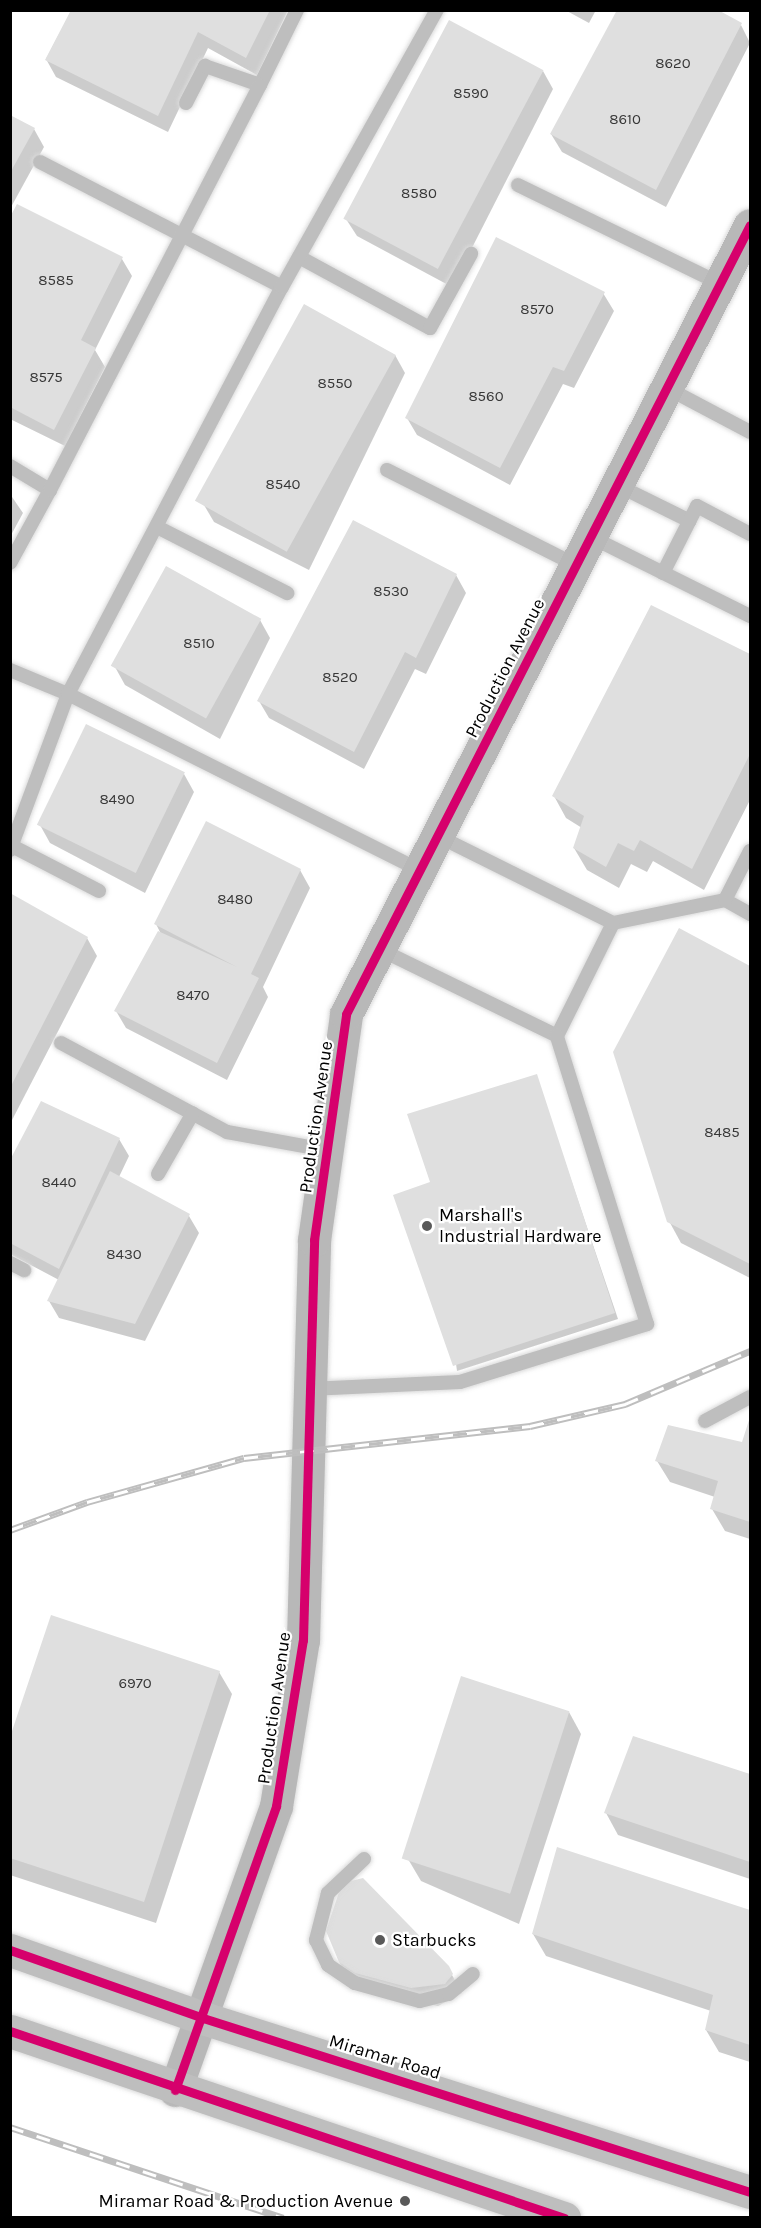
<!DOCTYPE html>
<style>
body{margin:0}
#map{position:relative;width:761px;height:2228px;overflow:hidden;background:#fff;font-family:Karla,sans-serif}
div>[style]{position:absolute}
.shadow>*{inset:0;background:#0003}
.building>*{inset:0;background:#dfdfdf;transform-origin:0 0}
.roads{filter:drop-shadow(0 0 2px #dbdbdb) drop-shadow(0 0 2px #dbdbdb)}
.lane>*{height:14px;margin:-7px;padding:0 7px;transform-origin:7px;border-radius:7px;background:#bebebe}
.secondary>*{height:33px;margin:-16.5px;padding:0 16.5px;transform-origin:16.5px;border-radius:16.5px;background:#b8b8b8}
.primary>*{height:33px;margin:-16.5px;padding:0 16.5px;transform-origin:16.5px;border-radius:16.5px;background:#bebebe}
.rail>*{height:7px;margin-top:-3.5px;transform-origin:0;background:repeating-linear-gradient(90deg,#fff 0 14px,#bebebe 0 28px);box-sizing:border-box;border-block:2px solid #bebebe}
.cycleway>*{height:9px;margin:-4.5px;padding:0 4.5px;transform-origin:4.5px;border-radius:4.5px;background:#d6006c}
.dots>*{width:16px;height:16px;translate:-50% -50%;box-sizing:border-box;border:3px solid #fff;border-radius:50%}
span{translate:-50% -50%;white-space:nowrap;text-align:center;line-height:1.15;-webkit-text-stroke:4.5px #fff;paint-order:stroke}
.number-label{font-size:15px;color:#383838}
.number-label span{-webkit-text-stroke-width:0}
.street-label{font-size:18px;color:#000}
.poi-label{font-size:18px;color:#000}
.left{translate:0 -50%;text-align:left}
.right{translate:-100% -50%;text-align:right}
.frame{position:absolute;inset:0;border:12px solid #000;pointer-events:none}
</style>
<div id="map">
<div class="shadow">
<div style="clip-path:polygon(72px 10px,288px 10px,257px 75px,208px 48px,168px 132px,56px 77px,46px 59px)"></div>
<div style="clip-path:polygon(565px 10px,596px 10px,589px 23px)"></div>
<div style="clip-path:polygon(741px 25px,750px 43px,666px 207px,562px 152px,551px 134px)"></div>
<div style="clip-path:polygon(543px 71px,553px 89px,452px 287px,357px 236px,346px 219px)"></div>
<div style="clip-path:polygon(10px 116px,34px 129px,44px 147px,10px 209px)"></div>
<div style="clip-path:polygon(10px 221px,122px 259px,132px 276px,95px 350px,105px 367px,65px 446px,10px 419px)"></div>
<div style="clip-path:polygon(603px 293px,614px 311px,574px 388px,563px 384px,510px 485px,417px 435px,407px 418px)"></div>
<div style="clip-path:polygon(395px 355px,405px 373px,309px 570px,214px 522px,204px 505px)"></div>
<div style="clip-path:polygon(10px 494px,23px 513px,10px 537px)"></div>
<div style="clip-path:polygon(456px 575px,466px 593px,426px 674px,415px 669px,364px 769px,269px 718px,259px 701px)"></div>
<div style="clip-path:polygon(652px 607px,750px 655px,750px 800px,704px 890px,653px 861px,647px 872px,631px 864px,619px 888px,587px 870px,574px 848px,582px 828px,566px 818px,554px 796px)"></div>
<div style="clip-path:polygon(260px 620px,270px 638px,220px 739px,125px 685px,115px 667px)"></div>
<div style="clip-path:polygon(184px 774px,194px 792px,145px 893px,50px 843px,40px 825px)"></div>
<div style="clip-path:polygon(300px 870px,310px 888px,263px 987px,268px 997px,227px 1080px,126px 1028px,116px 1011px,161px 934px,156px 924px)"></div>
<div style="clip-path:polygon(10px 894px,87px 938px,97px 956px,10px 1124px)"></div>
<div style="clip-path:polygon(679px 930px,750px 968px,750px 1278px,681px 1243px,669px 1221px)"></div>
<div style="clip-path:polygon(536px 1076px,618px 1319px,457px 1371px,432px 1183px)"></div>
<div style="clip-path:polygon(119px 1139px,129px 1156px,119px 1177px,189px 1216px,199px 1233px,145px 1341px,59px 1318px,49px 1301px,59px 1280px,10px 1254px,10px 1163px)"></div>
<div style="clip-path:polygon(750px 1421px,750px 1539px,725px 1531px,712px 1509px,715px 1497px,670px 1482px,657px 1461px,743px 1443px)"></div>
<div style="clip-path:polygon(219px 1672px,232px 1694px,156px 1923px,10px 1875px,10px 1742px)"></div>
<div style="clip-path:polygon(569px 1712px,581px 1734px,519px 1924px,421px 1881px,408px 1859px)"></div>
<div style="clip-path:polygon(634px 1737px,750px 1775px,750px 1879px,618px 1835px,606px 1813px)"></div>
<div style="clip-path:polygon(558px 1849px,750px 1912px,750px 2062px,719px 2052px,706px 2030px,711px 2011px,546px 1956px,533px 1934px)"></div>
<div style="clip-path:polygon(327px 1931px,452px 1975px,462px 1993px,438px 2006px,366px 1990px,341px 1966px)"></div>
</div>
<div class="building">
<div style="clip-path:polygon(71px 10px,270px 10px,246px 58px,198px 32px,158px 116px,45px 60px)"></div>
<div style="clip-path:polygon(617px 10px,718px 10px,742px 23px,656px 190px,550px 134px)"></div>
<div style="left:449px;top:20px;width:107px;height:225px;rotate:28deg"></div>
<div style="clip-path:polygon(10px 115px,35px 128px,10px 173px)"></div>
<div style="clip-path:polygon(17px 204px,123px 257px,81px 340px,96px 348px,54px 430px,10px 407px,10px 217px)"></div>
<div style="clip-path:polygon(496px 237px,605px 292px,564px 371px,553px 367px,500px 468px,405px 418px)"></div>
<div style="left:304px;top:304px;width:105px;height:225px;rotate:29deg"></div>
<div style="clip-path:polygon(353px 520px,457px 574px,416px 658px,405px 652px,354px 752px,257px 701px)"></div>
<div style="left:166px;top:566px;width:109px;height:114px;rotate:29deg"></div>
<div style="clip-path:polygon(651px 605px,750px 654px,750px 754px,692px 869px,640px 840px,634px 851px,618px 843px,606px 867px,573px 848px,584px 816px,552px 796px)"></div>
<div style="left:86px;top:724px;width:110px;height:112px;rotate:26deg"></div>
<div style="clip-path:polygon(206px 821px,301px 869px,251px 974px,259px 978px,217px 1063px,114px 1011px,158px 931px,237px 967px,154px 924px)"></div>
<div style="clip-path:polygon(10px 893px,88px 937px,10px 1088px)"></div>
<div style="clip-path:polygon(679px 928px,750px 966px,750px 1264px,667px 1222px,613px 1052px)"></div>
<div style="clip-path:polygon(537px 1074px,615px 1313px,453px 1366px,393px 1195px,430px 1182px,407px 1114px)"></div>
<div style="clip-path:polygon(41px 1101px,120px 1138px,59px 1269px,10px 1243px,10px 1160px)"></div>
<div style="clip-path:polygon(110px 1171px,190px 1214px,135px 1324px,47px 1301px)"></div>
<div style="clip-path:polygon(750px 1417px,750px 1522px,710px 1509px,718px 1481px,655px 1461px,668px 1425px,742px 1442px)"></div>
<div style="clip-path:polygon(51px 1615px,220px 1671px,144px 1902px,10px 1858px,10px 1737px)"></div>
<div style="left:461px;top:1676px;width:114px;height:192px;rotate:18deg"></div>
<div style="clip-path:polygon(633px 1736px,750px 1774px,750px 1862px,604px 1813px)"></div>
<div style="clip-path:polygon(557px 1847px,750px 1910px,750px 2045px,705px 2030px,713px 1995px,532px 1934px)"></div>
<div style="clip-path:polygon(363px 1878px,449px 1966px,453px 1974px,445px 1984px,411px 1988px,355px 1973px,339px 1962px,326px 1931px,339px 1892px,347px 1882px)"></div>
</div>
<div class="roads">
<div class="lane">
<div style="left:186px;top:103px;width:42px;rotate:-62.8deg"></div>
<div style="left:205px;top:66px;width:58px;rotate:19.1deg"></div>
<div style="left:260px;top:85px;width:84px;rotate:-63.7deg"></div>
<div style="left:40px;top:162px;width:272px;rotate:27.3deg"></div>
<div style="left:518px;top:185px;width:226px;rotate:26deg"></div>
<div style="left:299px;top:257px;width:149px;rotate:28.5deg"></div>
<div style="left:430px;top:328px;width:85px;rotate:-61deg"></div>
<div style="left:667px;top:388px;width:94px;rotate:27.9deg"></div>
<div style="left:10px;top:466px;width:47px;rotate:31deg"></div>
<div style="left:50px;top:490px;width:83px;rotate:118.7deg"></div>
<div style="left:387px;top:470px;width:212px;rotate:26.7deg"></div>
<div style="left:617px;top:485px;width:81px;rotate:26.3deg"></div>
<div style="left:50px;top:490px;width:456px;rotate:-62.6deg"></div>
<div style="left:159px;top:528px;width:144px;rotate:26.9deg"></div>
<div style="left:591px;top:537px;width:178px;rotate:26.4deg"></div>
<div style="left:663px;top:573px;width:75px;rotate:-63.1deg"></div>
<div style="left:697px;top:506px;width:60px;rotate:27.8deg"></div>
<div style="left:10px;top:670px;width:63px;rotate:22.5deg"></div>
<div style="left:68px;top:694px;width:460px;rotate:-62.3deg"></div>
<div style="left:282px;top:287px;width:317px;rotate:-60.8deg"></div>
<div style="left:12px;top:846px;width:98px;rotate:27.3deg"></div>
<div style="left:10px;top:850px;width:166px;rotate:-69.6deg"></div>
<div style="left:68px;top:694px;width:393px;rotate:26.6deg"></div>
<div style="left:725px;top:900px;width:29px;rotate:29deg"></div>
<div style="left:613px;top:923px;width:114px;rotate:-11.6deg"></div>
<div style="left:725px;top:900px;width:55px;rotate:-63deg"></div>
<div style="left:379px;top:949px;width:198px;rotate:26deg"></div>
<div style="left:557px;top:1036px;width:126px;rotate:-63.6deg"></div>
<div style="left:613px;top:923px;width:195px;rotate:-153.6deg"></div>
<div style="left:61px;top:1043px;width:188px;rotate:28.2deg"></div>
<div style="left:227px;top:1132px;width:101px;rotate:10.3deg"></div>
<div style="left:158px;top:1174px;width:70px;rotate:-60.2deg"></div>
<div style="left:10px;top:1263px;width:16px;rotate:27deg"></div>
<div style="left:309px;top:1389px;width:151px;rotate:-2.7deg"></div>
<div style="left:460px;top:1382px;width:196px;rotate:-17.2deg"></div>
<div style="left:647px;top:1324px;width:302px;rotate:-107.4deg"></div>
<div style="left:705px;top:1421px;width:51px;rotate:-28.1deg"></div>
<div style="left:364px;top:1859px;width:50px;rotate:136.6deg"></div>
<div style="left:328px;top:1893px;width:49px;rotate:104.3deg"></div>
<div style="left:316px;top:1940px;width:28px;rotate:64deg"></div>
<div style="left:328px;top:1965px;width:32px;rotate:34deg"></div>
<div style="left:355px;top:1983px;width:67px;rotate:15.5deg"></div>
<div style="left:420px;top:2001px;width:30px;rotate:-14deg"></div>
<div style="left:449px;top:1994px;width:31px;rotate:-40deg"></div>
</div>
<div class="secondary">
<div style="left:175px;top:2090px;width:301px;rotate:-70.4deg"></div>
<div style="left:276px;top:1806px;width:168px;rotate:-80.8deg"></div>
<div style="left:303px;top:1640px;width:400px;rotate:-88.4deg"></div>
<div style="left:314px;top:1240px;width:228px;rotate:-81.9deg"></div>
<div style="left:346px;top:1014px;width:886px;rotate:-62.89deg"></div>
</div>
<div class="primary">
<div style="left:10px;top:1950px;width:205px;rotate:19.4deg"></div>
<div style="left:203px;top:2018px;width:574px;rotate:17.65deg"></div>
<div style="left:10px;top:2031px;width:585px;rotate:18.65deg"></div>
</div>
</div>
<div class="rail">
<div style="left:10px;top:1530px;width:82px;rotate:-20deg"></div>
<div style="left:87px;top:1502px;width:163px;rotate:-15.7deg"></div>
<div style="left:244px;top:1458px;width:288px;rotate:-6.4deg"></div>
<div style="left:530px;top:1426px;width:98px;rotate:-13deg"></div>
<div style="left:625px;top:1404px;width:136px;rotate:-23deg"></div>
<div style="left:10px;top:2127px;width:288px;rotate:18.4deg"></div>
</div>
<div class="cycleway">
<div style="left:10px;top:1950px;width:205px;rotate:19.4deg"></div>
<div style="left:203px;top:2018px;width:574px;rotate:17.65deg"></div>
<div style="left:10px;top:2031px;width:585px;rotate:18.65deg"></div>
<div style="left:175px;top:2090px;width:301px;rotate:-70.4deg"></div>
<div style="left:276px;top:1806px;width:168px;rotate:-80.8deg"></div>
<div style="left:303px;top:1640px;width:400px;rotate:-88.4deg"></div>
<div style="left:314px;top:1240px;width:228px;rotate:-81.9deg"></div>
<div style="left:346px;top:1014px;width:886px;rotate:-62.89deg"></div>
</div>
<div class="dots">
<div style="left:427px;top:1226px;background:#595959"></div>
<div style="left:380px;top:1940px;background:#595959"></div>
<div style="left:405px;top:2201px;background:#595959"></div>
</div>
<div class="number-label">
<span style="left:673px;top:64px">8620</span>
<span style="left:471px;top:94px">8590</span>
<span style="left:625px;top:120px">8610</span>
<span style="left:419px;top:194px">8580</span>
<span style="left:56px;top:281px">8585</span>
<span style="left:537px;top:310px">8570</span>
<span style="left:46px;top:378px">8575</span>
<span style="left:335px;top:384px">8550</span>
<span style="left:486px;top:397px">8560</span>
<span style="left:283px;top:485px">8540</span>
<span style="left:391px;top:592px">8530</span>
<span style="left:199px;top:644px">8510</span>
<span style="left:340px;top:678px">8520</span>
<span style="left:117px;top:800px">8490</span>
<span style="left:235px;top:900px">8480</span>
<span style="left:193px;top:996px">8470</span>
<span style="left:722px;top:1133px">8485</span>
<span style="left:59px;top:1183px">8440</span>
<span style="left:124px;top:1255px">8430</span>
<span style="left:135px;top:1684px">6970</span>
</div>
<div class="street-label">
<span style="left:505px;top:668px;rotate:-63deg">Production Avenue</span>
<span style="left:316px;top:1117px;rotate:-82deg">Production Avenue</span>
<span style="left:274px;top:1708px;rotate:-82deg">Production Avenue</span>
<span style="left:385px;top:2057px;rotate:17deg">Miramar Road</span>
</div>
<div class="poi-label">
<span class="left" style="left:439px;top:1226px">Marshall's<br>Industrial Hardware</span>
<span class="left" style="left:392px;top:1940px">Starbucks</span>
<span class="right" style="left:393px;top:2201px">Miramar Road &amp; Production Avenue</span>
</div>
<div class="frame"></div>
</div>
